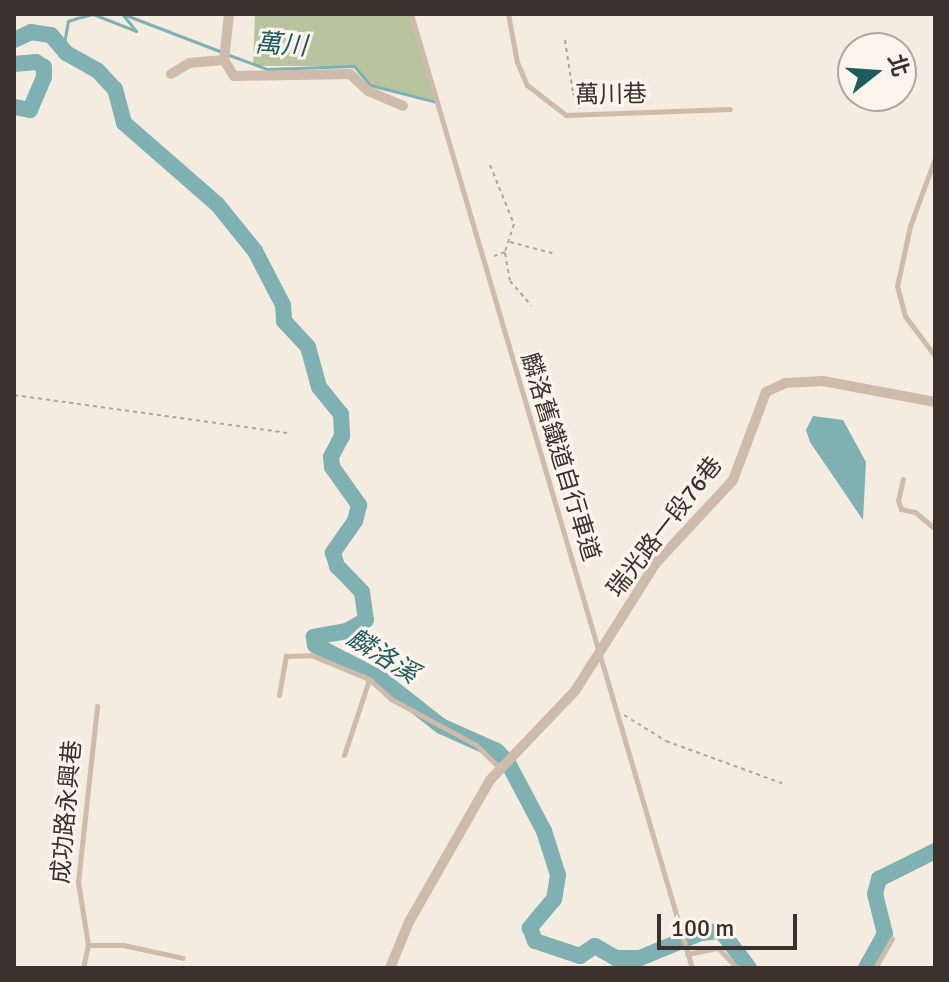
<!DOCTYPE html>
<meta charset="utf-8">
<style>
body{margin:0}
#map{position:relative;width:949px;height:982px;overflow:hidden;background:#f4ebe1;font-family:Signika,"Noto Sans TC",sans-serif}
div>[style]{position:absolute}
.green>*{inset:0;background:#b8c4a0}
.water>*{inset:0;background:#7fb0b2}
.stream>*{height:3px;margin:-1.5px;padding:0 1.5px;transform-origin:1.5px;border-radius:1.5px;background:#7fb0b2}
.river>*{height:16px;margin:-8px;padding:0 8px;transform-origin:8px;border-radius:8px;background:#7fb0b2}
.path>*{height:2px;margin-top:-1px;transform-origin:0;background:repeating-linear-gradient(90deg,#b9a596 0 4px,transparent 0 8px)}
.service>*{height:5px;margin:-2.5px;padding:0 2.5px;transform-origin:2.5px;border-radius:2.5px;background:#cdbbac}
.minor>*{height:10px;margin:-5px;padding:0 5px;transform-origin:5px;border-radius:5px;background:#cdbbac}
span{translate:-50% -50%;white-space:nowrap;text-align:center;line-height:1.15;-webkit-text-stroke:6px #fbf5ee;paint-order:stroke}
.street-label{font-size:24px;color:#3b302b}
.water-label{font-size:26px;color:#1f5a5e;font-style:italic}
.frame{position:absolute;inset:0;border:16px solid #3b302b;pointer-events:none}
.north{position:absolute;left:837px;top:32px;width:80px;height:80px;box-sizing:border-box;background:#fbf5ee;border:2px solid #aea6a0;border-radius:50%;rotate:73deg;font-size:22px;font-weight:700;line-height:32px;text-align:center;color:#3b302b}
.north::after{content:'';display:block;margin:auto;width:28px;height:36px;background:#1f5a5e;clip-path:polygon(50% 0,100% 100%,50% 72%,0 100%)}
.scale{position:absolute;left:657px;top:914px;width:140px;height:36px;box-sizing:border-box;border:4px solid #3b302b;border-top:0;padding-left:10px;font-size:24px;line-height:28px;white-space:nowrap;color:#3b302b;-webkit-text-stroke:6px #fbf5ee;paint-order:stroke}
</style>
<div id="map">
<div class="green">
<div style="clip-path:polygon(255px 14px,409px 14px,436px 102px,370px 85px,354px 66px,253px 66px)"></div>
</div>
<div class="water">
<div style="clip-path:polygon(813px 416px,843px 420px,866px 462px,863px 520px,810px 442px,806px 430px)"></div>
</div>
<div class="stream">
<div style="left:123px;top:14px;width:106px;rotate:21deg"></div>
<div style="left:63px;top:49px;width:28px;rotate:-80deg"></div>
<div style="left:68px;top:21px;width:9px;rotate:-18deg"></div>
<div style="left:77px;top:18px;width:16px;rotate:-14deg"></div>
<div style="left:93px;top:14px;width:46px;rotate:21.6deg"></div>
<div style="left:136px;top:31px;width:22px;rotate:-129deg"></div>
<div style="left:229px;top:55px;width:40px;rotate:20.2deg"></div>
<div style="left:267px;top:69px;width:87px;rotate:-2deg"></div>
<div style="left:354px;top:66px;width:25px;rotate:50deg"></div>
<div style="left:370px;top:85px;width:68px;rotate:14.4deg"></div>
</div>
<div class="river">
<div style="left:14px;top:40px;width:19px;rotate:-25deg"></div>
<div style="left:31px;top:32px;width:20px;rotate:9deg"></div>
<div style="left:51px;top:35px;width:23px;rotate:50deg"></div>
<div style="left:66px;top:53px;width:35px;rotate:29deg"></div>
<div style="left:97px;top:70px;width:26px;rotate:47deg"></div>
<div style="left:115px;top:89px;width:35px;rotate:75deg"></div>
<div style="left:124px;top:123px;width:123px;rotate:41.1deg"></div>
<div style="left:217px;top:204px;width:60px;rotate:51deg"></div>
<div style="left:255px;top:251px;width:61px;rotate:62.6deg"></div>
<div style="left:283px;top:305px;width:16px;rotate:86deg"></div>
<div style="left:284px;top:321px;width:35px;rotate:47deg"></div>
<div style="left:308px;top:347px;width:41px;rotate:74.6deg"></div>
<div style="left:319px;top:387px;width:35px;rotate:51deg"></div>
<div style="left:341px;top:414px;width:22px;rotate:87deg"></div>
<div style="left:342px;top:436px;width:24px;rotate:118deg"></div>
<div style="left:331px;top:457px;width:10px;rotate:84deg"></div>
<div style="left:332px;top:467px;width:47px;rotate:54.6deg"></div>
<div style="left:359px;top:505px;width:16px;rotate:104deg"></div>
<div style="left:355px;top:521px;width:39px;rotate:125deg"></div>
<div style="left:333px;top:553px;width:14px;rotate:73deg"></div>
<div style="left:337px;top:566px;width:36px;rotate:46deg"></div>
<div style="left:362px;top:592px;width:28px;rotate:82deg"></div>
<div style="left:366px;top:620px;width:22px;rotate:150deg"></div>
<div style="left:347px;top:631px;width:34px;rotate:170deg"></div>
<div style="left:314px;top:637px;width:8px;rotate:83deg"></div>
<div style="left:315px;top:645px;width:73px;rotate:26.9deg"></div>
<div style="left:380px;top:678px;width:78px;rotate:38.2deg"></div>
<div style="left:441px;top:726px;width:61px;rotate:24.1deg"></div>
<div style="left:497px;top:751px;width:16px;rotate:47deg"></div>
<div style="left:508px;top:763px;width:77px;rotate:62.1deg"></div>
<div style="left:544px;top:831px;width:46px;rotate:72.3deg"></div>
<div style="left:558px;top:875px;width:24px;rotate:99deg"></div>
<div style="left:554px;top:899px;width:38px;rotate:130deg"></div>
<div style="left:530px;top:928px;width:14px;rotate:69deg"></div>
<div style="left:535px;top:941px;width:47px;rotate:18.4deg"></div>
<div style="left:580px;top:956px;width:18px;rotate:-34deg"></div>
<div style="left:595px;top:946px;width:24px;rotate:30deg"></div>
<div style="left:616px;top:958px;width:24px"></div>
<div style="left:640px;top:958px;width:66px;rotate:-22.3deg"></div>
<div style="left:701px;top:933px;width:20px;rotate:-6deg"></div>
<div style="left:721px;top:931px;width:46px;rotate:52.9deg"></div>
<div style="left:14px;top:64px;width:22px;rotate:-5deg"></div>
<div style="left:36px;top:62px;width:9px;rotate:32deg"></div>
<div style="left:44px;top:67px;width:10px;rotate:90deg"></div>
<div style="left:44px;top:77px;width:36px;rotate:113deg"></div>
<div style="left:30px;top:110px;width:16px;rotate:-169deg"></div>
<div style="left:866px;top:968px;width:39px;rotate:-61deg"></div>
<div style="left:885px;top:934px;width:41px;rotate:-104deg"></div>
<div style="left:875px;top:894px;width:16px;rotate:-75deg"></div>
<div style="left:879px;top:879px;width:63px;rotate:-26.6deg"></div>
</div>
<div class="path">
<div style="left:565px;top:40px;width:54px;rotate:81.4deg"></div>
<div style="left:573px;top:93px;width:17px;rotate:65deg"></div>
<div style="left:490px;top:165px;width:64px;rotate:67.9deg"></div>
<div style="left:514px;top:224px;width:29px;rotate:108deg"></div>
<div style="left:505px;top:252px;width:15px;rotate:160deg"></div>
<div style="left:510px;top:242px;width:47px;rotate:14.9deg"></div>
<div style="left:505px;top:253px;width:28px;rotate:80deg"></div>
<div style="left:510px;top:281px;width:33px;rotate:49deg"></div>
<div style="left:14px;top:395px;width:278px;rotate:7.9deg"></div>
<div style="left:624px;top:715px;width:49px;rotate:31.8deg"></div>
<div style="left:666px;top:741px;width:126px;rotate:20deg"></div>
</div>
<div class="service">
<div style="left:411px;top:14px;width:995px;rotate:73.59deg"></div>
<div style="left:508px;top:14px;width:49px;rotate:79.4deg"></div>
<div style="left:517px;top:62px;width:25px;rotate:67deg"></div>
<div style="left:527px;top:85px;width:49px;rotate:37.6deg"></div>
<div style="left:566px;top:115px;width:164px;rotate:-2.1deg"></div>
<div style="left:935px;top:158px;width:72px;rotate:110.2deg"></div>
<div style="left:910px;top:226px;width:61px;rotate:102.2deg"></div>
<div style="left:897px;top:286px;width:31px;rotate:75deg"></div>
<div style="left:905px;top:316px;width:50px;rotate:53.1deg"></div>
<div style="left:903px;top:479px;width:22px;rotate:103deg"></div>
<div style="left:898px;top:500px;width:9px;rotate:72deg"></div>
<div style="left:901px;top:509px;width:14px;rotate:12deg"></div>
<div style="left:915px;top:512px;width:26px;rotate:40deg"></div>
<div style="left:279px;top:695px;width:40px;rotate:-80deg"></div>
<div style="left:286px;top:656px;width:25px;rotate:-2deg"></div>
<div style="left:311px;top:655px;width:63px;rotate:22.5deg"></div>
<div style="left:369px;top:679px;width:30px;rotate:42deg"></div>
<div style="left:391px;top:699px;width:97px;rotate:28.4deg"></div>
<div style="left:476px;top:745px;width:33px;rotate:44deg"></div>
<div style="left:344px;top:755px;width:79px;rotate:-71.6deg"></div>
<div style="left:88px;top:945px;width:35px"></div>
<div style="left:123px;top:945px;width:61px;rotate:12.2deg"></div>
<div style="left:687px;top:954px;width:32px;rotate:-11deg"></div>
<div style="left:718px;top:948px;width:28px;rotate:46deg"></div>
<div style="left:83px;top:968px;width:24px;rotate:-78deg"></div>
<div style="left:88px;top:945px;width:64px;rotate:-99deg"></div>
<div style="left:78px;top:882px;width:177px;rotate:-83.8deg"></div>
<div style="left:875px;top:968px;width:34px;rotate:-60deg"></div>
</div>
<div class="minor">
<div style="left:229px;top:14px;width:46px;rotate:96.2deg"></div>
<div style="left:224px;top:60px;width:19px;rotate:58deg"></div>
<div style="left:234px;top:76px;width:116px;rotate:-1deg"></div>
<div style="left:350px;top:74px;width:25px;rotate:43deg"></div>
<div style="left:368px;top:91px;width:38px;rotate:23deg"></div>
<div style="left:171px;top:74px;width:21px;rotate:-31deg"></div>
<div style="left:189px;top:63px;width:35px;rotate:-5deg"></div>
<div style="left:390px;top:968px;width:50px;rotate:-67.6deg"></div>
<div style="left:409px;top:922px;width:163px;rotate:-60.3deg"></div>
<div style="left:490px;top:780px;width:123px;rotate:-46.3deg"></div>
<div style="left:575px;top:691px;width:151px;rotate:-57.7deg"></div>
<div style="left:656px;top:563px;width:113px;rotate:-47.1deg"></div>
<div style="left:733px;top:480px;width:94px;rotate:-69.4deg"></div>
<div style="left:766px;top:392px;width:21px;rotate:-25deg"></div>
<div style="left:785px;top:383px;width:38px;rotate:-3deg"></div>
<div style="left:823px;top:381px;width:114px;rotate:10.6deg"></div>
</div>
<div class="street-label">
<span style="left:611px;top:95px;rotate:-1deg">萬川巷</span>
<span style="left:560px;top:457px;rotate:73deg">麟洛舊鐵道自行車道</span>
<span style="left:665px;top:527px;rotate:-52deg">瑞光路一段76巷</span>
<span style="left:67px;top:812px;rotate:-85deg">成功路永興巷</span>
</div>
<div class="water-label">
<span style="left:281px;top:46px;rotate:4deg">萬川</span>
<span style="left:382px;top:657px;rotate:32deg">麟洛溪</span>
</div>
<div class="frame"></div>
<div class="north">北</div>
<div class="scale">100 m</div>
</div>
